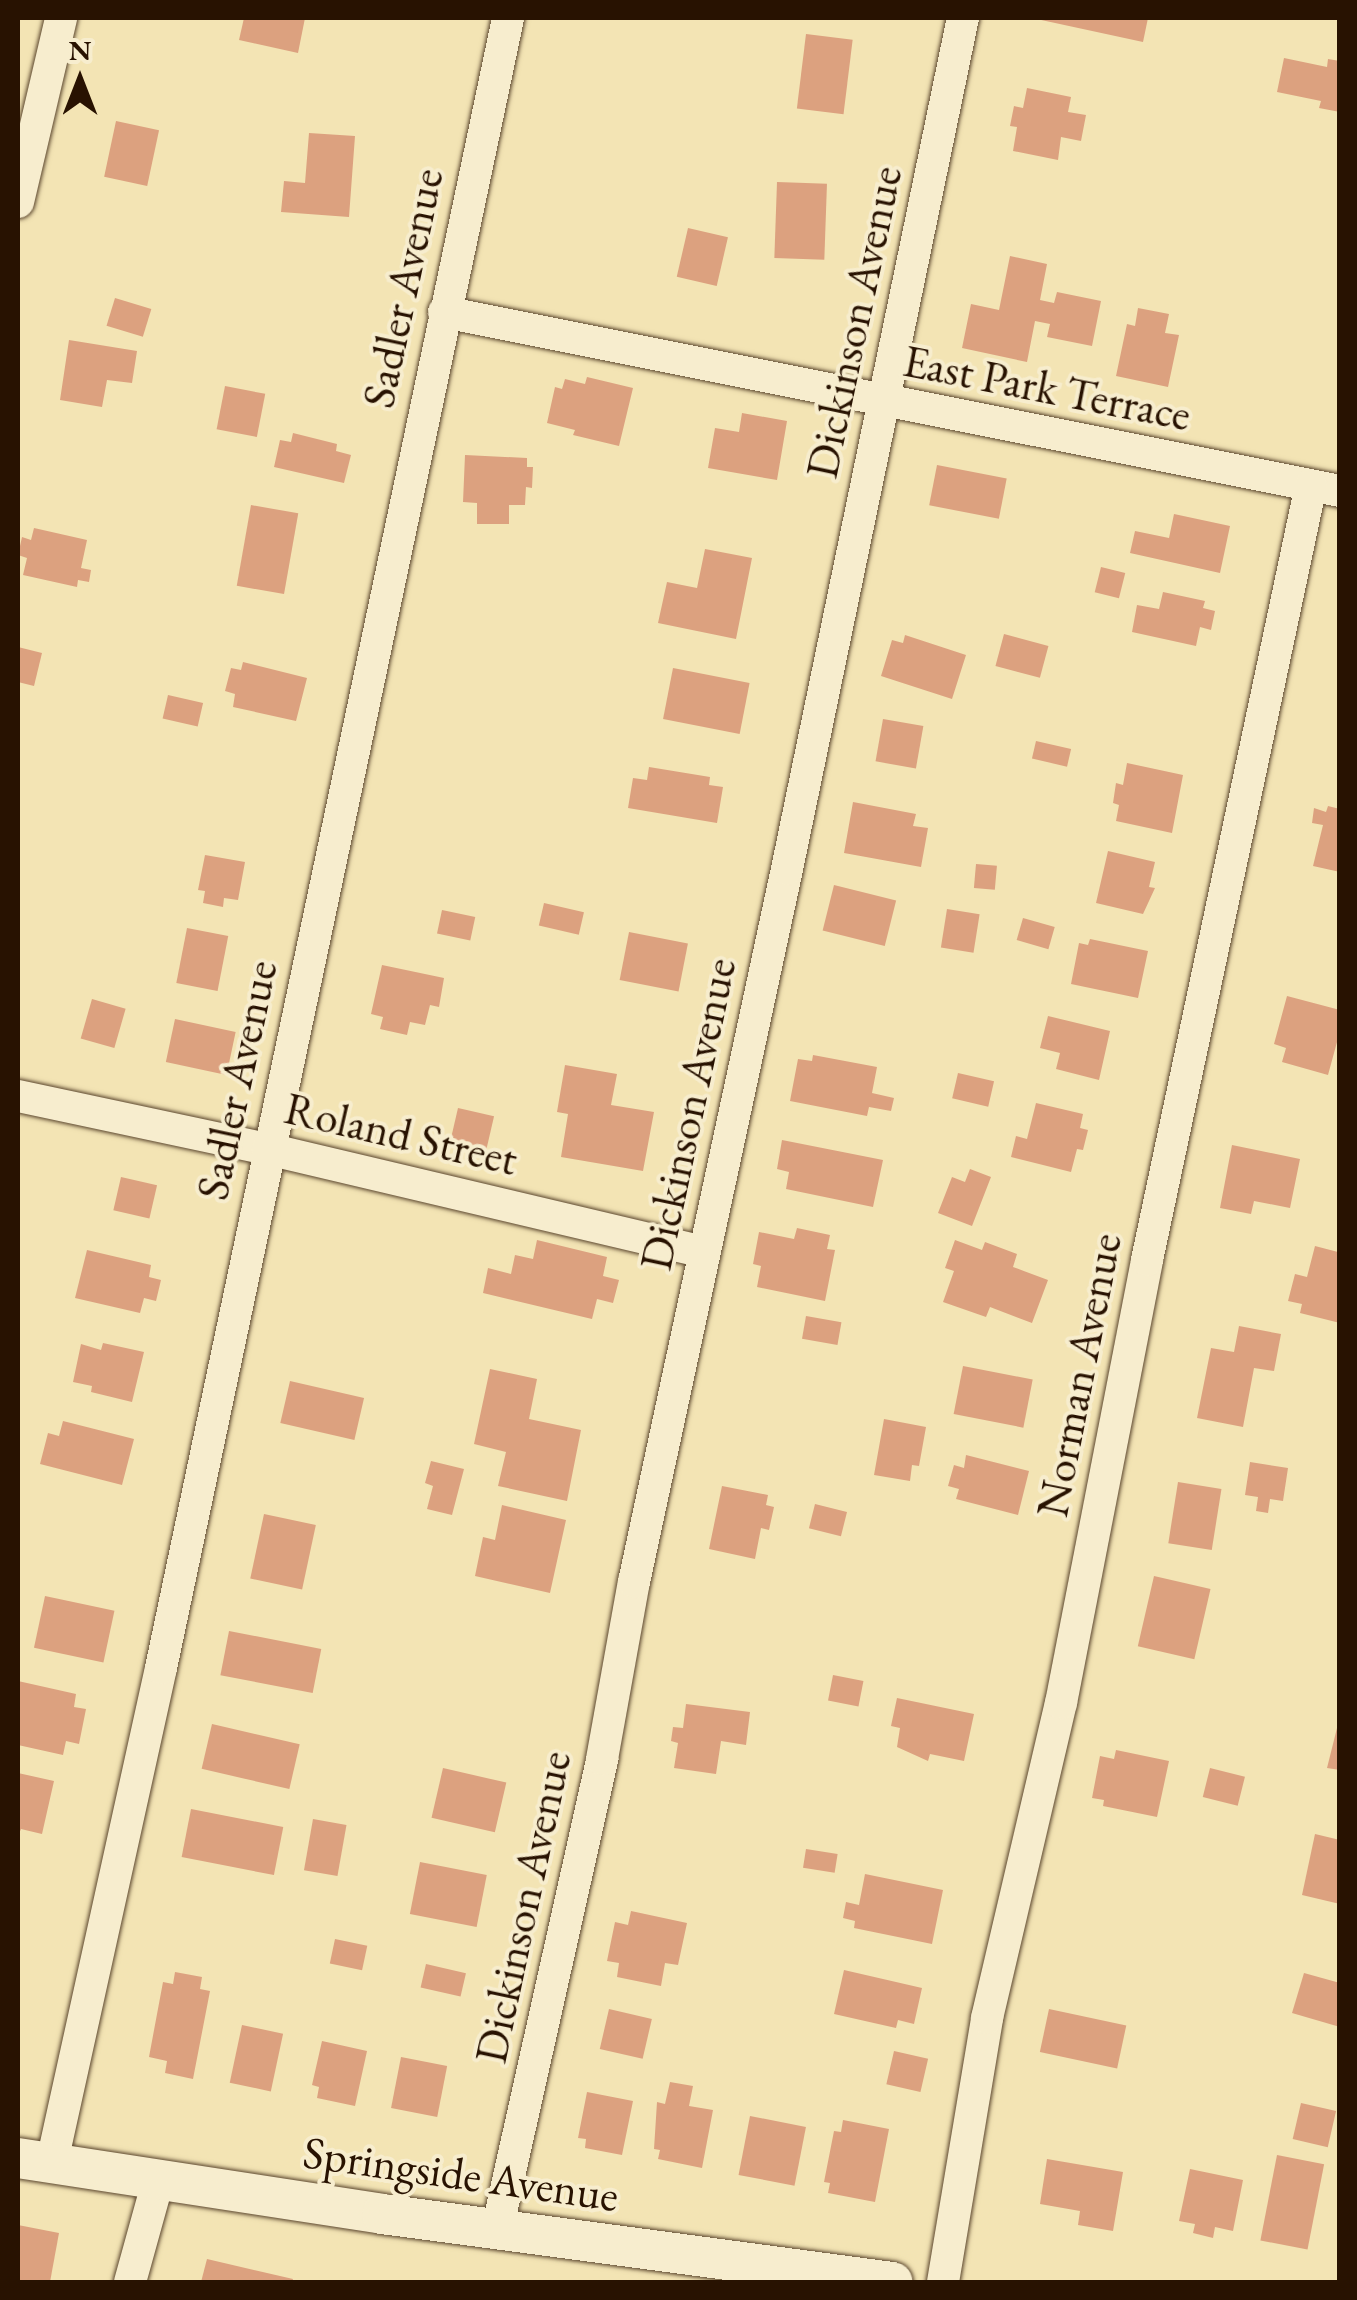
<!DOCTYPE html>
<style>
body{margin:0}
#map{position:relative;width:1357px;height:2300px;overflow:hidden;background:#f3e4b4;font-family:"EB Garamond",serif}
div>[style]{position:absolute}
.building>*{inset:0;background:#dca17f;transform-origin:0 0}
.roads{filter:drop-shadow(0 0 2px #5b462e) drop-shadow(0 0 2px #5b462e)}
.minor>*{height:32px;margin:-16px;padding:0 16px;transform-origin:16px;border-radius:16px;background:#f7edce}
.tertiary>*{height:40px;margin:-20px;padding:0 20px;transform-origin:20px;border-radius:20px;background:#f7edce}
span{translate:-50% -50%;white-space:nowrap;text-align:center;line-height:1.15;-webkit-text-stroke:8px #f7edce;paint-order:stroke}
.street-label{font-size:45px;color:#281201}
.frame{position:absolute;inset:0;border:20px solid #281201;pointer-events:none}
.north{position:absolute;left:30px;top:30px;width:100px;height:100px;-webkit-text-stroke:8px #f7edce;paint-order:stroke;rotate:0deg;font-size:28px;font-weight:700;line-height:40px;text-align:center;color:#281201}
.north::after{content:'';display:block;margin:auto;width:35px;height:45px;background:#281201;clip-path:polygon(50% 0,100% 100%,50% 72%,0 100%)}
</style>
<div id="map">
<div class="building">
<div style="clip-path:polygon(244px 18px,305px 18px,298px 53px,239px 40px)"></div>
<div style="clip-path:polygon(1032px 18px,1148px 18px,1143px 42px)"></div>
<div style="left:806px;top:34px;width:47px;height:75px;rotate:7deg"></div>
<div style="clip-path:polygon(1284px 58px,1327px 67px,1328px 59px,1340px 61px,1340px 112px,1319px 108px,1321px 101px,1277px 92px)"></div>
<div style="clip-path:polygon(1027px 88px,1071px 97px,1068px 112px,1086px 115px,1081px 141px,1061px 137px,1058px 160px,1013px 151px,1017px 127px,1010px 126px,1014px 106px,1023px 108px)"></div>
<div style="left:116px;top:121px;width:44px;height:57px;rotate:12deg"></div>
<div style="clip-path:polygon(309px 133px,355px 136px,349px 217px,281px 212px,284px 181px,305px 183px)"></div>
<div style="left:777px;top:182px;width:50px;height:76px;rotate:2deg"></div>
<div style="left:688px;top:228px;width:41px;height:50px;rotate:13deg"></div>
<div style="clip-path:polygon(1010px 256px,1047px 264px,1040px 300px,1054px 303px,1057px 292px,1101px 301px,1092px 346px,1047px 337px,1050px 324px,1035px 321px,1027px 362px,962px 348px,971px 304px,999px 310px)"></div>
<div style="left:115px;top:298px;width:38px;height:29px;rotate:17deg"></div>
<div style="clip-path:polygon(1138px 308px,1169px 314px,1165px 333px,1179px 335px,1168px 387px,1116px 376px,1127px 324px,1135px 326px)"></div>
<div style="clip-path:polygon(69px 340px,137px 351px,132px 383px,107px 380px,102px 407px,60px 400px)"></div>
<div style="clip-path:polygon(587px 377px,633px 388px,619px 446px,573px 435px,575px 430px,547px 423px,555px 387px,562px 389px,565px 379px,585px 384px)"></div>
<div style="left:225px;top:386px;width:41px;height:44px;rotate:11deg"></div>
<div style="clip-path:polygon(742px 413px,787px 421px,777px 480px,708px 468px,715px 428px,739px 432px)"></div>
<div style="clip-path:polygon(293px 433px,337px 444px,336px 451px,351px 455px,344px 483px,274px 467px,280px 440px,291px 442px)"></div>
<div style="clip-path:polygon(465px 455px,527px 458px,527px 467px,533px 467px,532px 488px,526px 487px,525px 505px,509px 505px,509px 524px,477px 524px,477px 503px,463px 502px)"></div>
<div style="left:937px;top:465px;width:71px;height:41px;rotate:11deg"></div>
<div style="left:251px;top:505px;width:48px;height:82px;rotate:10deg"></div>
<div style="clip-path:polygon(1174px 514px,1230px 526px,1220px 573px,1130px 553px,1135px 531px,1169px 538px)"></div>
<div style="clip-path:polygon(34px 528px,87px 540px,81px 568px,91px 570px,89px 582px,78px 580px,77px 587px,23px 575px,27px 558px,18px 555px,22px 537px,31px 540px)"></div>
<div style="clip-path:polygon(705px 549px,752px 558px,736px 639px,658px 623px,667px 582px,697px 588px)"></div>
<div style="left:1101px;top:567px;width:25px;height:26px;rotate:14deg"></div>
<div style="clip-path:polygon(1163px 592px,1205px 601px,1203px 608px,1215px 611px,1211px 630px,1200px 627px,1196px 646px,1132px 632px,1137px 605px,1159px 609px)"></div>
<div style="left:1004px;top:634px;width:46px;height:33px;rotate:15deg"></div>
<div style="clip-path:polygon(905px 635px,966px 655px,952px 699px,881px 676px,892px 640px,903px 643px)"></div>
<div style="clip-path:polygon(18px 647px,42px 653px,34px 686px,18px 682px)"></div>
<div style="clip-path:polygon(243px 662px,307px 678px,296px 721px,233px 707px,235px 694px,225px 691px,231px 668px,241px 670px)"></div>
<div style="left:673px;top:668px;width:78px;height:52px;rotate:11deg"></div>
<div style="left:168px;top:695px;width:36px;height:24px;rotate:13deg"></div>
<div style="left:883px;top:719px;width:41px;height:43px;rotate:10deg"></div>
<div style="left:1036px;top:741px;width:36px;height:18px;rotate:13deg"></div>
<div style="clip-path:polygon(1127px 763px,1183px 775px,1172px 833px,1116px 821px,1119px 805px,1113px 803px,1116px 783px,1123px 785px)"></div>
<div style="clip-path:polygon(649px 767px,710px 777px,709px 785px,723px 787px,717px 823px,628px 808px,633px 778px,647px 780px)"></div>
<div style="clip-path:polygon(853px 802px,916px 814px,913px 826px,928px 828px,921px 867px,844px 853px)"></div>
<div style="clip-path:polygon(1328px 806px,1340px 809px,1340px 872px,1313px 866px,1323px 825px,1312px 823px,1314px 808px,1326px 812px)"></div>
<div style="clip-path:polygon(1108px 851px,1155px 862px,1149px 887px,1155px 888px,1143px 914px,1096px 903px)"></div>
<div style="clip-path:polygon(205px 855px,245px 862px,238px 900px,224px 898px,223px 907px,203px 903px,205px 891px,198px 890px)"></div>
<div style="left:976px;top:864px;width:21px;height:24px;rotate:5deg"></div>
<div style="left:834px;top:885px;width:64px;height:47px;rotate:14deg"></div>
<div style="left:544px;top:903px;width:41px;height:23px;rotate:13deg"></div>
<div style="left:947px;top:909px;width:33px;height:39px;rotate:9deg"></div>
<div style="left:442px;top:910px;width:34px;height:24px;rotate:12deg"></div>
<div style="left:1023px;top:918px;width:33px;height:23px;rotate:16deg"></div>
<div style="left:187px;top:928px;width:42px;height:56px;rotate:11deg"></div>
<div style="left:629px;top:932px;width:60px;height:49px;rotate:11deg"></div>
<div style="clip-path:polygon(1090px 939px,1148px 951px,1138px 998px,1071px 984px,1079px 943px,1088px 945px)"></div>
<div style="clip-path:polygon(382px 965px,444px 978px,439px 1007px,430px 1005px,425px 1025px,410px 1022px,407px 1035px,380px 1029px,383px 1017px,371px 1014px)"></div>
<div style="clip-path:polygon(1287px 996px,1340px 1010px,1340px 1031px,1328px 1075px,1282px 1062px,1286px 1048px,1274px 1044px)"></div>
<div style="left:92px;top:999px;width:35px;height:41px;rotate:16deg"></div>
<div style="clip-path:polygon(1048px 1016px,1110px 1031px,1099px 1080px,1056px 1069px,1060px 1053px,1040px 1048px)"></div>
<div style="left:175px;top:1019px;width:62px;height:44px;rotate:12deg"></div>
<div style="clip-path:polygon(813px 1055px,877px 1067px,872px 1093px,894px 1098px,891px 1111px,869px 1107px,867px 1116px,790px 1101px,798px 1059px,812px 1061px)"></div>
<div style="clip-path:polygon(565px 1065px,617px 1074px,611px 1105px,654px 1112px,643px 1171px,561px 1157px,568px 1114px,557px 1112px)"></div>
<div style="left:958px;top:1073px;width:37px;height:26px;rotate:13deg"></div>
<div style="clip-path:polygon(1036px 1103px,1083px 1114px,1080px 1128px,1088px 1130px,1083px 1150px,1077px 1149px,1071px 1172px,1011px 1157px,1016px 1136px,1027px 1139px)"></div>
<div style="left:458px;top:1108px;width:37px;height:37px;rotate:13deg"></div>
<div style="clip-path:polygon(782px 1140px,883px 1160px,873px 1207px,786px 1189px,789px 1172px,777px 1169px)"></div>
<div style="clip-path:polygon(1232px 1145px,1300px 1159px,1290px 1208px,1254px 1201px,1251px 1214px,1220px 1208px)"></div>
<div style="clip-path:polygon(970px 1169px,991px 1177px,972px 1226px,938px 1213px,952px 1177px,965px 1182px)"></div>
<div style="left:121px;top:1177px;width:37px;height:34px;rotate:13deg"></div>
<div style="clip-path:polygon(797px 1228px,830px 1235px,827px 1249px,835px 1250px,825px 1301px,757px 1287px,761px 1266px,753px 1264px,759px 1232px,794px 1239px)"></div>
<div style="clip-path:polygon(537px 1240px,607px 1257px,603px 1276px,619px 1280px,613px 1303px,597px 1299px,592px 1319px,483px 1293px,488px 1268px,511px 1274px,515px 1255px,533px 1259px)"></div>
<div style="clip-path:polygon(955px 1240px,982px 1250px,985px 1242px,1017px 1254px,1013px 1267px,1048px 1280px,1032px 1323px,990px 1307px,986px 1317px,943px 1302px,954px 1271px,945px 1268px)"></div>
<div style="clip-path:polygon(1315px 1246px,1338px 1252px,1340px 1323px,1300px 1313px,1302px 1304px,1288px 1301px,1295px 1274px,1307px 1277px)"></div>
<div style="clip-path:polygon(87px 1250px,151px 1265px,149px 1277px,161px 1280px,156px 1301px,144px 1298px,140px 1313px,75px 1298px)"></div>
<div style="left:806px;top:1316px;width:36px;height:23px;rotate:10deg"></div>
<div style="clip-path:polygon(1239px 1326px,1281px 1334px,1274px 1371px,1254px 1368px,1243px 1427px,1197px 1418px,1211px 1348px,1234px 1352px)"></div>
<div style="clip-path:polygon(103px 1343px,144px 1352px,132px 1402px,91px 1392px,92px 1386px,73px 1382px,81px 1344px,101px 1350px)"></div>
<div style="left:963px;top:1366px;width:71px;height:49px;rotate:11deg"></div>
<div style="clip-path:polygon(490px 1369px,537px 1379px,529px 1419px,581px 1430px,567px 1501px,498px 1486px,506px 1452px,474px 1444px)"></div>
<div style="left:290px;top:1381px;width:76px;height:43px;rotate:13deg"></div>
<div style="clip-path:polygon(884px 1419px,926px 1427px,919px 1466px,912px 1465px,910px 1481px,874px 1475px)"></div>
<div style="clip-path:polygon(63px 1421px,134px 1439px,122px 1485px,40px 1464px,48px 1433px,59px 1436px)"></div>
<div style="clip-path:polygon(966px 1455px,1029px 1471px,1018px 1515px,956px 1499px,959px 1489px,948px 1486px,954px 1465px,964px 1468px)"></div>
<div style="clip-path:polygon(431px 1461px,464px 1469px,452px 1515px,427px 1509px,433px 1486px,425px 1483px)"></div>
<div style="clip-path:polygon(1250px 1462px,1288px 1468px,1283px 1501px,1270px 1499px,1268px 1513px,1256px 1511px,1258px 1497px,1245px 1495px)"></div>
<div style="left:1178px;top:1482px;width:44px;height:62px;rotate:9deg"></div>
<div style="clip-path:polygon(722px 1486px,768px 1495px,766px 1505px,774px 1507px,769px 1530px,761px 1528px,755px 1559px,709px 1549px)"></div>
<div style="left:815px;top:1504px;width:33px;height:25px;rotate:14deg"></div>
<div style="clip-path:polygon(502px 1505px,566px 1520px,550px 1593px,475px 1576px,483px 1537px,495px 1540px)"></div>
<div style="left:264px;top:1514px;width:53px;height:66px;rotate:12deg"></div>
<div style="left:1154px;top:1576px;width:58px;height:72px;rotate:13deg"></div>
<div style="left:45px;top:1596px;width:71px;height:53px;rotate:12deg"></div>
<div style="left:229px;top:1631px;width:94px;height:45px;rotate:11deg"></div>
<div style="left:833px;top:1675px;width:31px;height:26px;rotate:11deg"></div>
<div style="clip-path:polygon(18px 1681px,76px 1694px,74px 1707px,86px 1709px,79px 1744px,66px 1741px,63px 1755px,18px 1745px)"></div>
<div style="clip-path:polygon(897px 1698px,974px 1714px,964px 1761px,930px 1754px,928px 1761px,897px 1747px,900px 1728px,891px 1726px)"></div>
<div style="clip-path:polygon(686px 1704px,750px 1712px,746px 1745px,721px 1741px,716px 1774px,674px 1768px,678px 1743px,671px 1741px,673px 1727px,683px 1728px)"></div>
<div style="clip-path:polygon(1340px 1716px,1340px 1770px,1327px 1768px)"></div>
<div style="left:212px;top:1724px;width:90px;height:46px;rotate:13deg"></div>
<div style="clip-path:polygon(1116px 1750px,1169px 1761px,1157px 1817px,1103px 1806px,1104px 1800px,1092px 1798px,1100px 1756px,1114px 1759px)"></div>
<div style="left:443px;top:1768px;width:65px;height:51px;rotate:13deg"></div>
<div style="left:1210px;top:1768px;width:36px;height:30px;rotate:14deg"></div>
<div style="clip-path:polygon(18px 1773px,54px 1781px,42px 1834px,21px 1829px,18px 1836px)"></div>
<div style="left:191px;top:1809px;width:94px;height:49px;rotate:11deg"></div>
<div style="left:313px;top:1819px;width:34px;height:52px;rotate:10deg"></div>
<div style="clip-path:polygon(1315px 1834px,1340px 1840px,1340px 1904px,1302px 1895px)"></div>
<div style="left:806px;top:1849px;width:32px;height:19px;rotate:9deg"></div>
<div style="left:420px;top:1862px;width:68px;height:53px;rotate:11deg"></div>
<div style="clip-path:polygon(865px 1874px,943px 1890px,932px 1944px,854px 1928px,855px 1921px,843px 1918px,846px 1902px,859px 1905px)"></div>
<div style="clip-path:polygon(631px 1911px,687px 1923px,678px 1965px,665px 1963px,661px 1986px,617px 1977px,619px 1963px,607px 1961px,615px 1922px,628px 1925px)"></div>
<div style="left:335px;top:1939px;width:33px;height:25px;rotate:12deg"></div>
<div style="left:426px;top:1964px;width:41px;height:24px;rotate:13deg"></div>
<div style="clip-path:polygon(844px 1970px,922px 1988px,914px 2024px,898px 2020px,896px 2028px,834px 2014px)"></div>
<div style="clip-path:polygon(175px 1972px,202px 1977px,200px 1989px,210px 1991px,193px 2079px,165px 2073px,167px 2061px,149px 2057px,163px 1982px,173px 1984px)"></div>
<div style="clip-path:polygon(1304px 1973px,1340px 1983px,1340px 2027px,1292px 2013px)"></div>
<div style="left:609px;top:2009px;width:44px;height:41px;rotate:13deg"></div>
<div style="left:1049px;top:2009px;width:79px;height:44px;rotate:12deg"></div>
<div style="left:242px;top:2025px;width:42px;height:59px;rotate:12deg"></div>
<div style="clip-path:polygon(322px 2041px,367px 2051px,355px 2106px,317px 2098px,319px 2087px,312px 2085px)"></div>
<div style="left:894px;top:2051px;width:35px;height:34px;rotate:13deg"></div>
<div style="left:401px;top:2057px;width:47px;height:52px;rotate:11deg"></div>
<div style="clip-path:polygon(670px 2082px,693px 2086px,689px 2106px,713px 2110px,702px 2168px,658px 2159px,660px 2150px,654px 2149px,657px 2102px,665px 2104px)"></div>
<div style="clip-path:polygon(587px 2092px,633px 2101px,622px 2155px,585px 2148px,586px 2139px,578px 2138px)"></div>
<div style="left:1301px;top:2103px;width:36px;height:37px;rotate:13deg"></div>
<div style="left:750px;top:2116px;width:57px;height:60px;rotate:11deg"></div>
<div style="clip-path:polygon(843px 2120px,889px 2129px,875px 2202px,828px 2193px,830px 2183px,824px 2182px,834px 2131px,841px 2132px)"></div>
<div style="left:1277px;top:2155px;width:48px;height:87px;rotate:11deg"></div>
<div style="clip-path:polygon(1047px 2159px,1123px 2172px,1113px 2231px,1078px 2225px,1080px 2211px,1040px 2204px)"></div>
<div style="clip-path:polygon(1190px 2169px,1243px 2180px,1233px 2231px,1215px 2227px,1213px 2238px,1193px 2233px,1195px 2224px,1179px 2221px)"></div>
<div style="clip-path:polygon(18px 2225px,59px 2233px,50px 2282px,18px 2282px)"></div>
<div style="clip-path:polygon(207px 2259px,293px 2279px,292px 2282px,201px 2282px)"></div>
</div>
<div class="roads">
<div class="minor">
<div style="left:18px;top:202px;width:189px;rotate:-76.8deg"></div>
<div style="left:444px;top:312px;width:914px;rotate:11.3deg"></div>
<div style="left:18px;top:1096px;width:256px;rotate:12deg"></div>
<div style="left:268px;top:1149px;width:447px;rotate:13.3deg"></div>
<div style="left:52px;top:2162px;width:506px;rotate:-77.56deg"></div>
<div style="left:161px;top:1668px;width:1686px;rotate:-78.12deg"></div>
<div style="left:497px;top:2230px;width:483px;rotate:-77.4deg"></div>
<div style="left:602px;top:1759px;width:180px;rotate:-79.8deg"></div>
<div style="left:634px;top:1582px;width:729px;rotate:-77.89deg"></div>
<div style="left:787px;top:869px;width:869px;rotate:-78.32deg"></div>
<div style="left:130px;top:2282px;width:105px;rotate:-74.5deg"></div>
<div style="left:943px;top:2282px;width:268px;rotate:-80.5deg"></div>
<div style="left:987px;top:2018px;width:324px;rotate:-76.8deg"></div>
<div style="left:1061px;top:1703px;width:451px;rotate:-79deg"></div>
<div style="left:1147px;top:1260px;width:792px;rotate:-78.05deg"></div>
</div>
<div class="tertiary">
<div style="left:18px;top:2158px;width:368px;rotate:8.7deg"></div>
<div style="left:382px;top:2214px;width:515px;rotate:7.59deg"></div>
</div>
</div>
<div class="street-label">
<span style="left:403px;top:288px;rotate:-78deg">Sadler Avenue</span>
<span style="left:854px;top:322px;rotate:-78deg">Dickinson Avenue</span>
<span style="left:1047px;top:388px;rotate:11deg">East Park Terrace</span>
<span style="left:237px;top:1080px;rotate:-78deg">Sadler Avenue</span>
<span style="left:688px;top:1114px;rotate:-78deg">Dickinson Avenue</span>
<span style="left:401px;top:1134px;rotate:13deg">Roland Street</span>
<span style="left:1079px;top:1375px;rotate:-79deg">Norman Avenue</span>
<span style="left:523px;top:1907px;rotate:-78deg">Dickinson Avenue</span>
<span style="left:461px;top:2174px;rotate:8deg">Springside Avenue</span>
</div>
<div class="frame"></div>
<div class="north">N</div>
</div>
